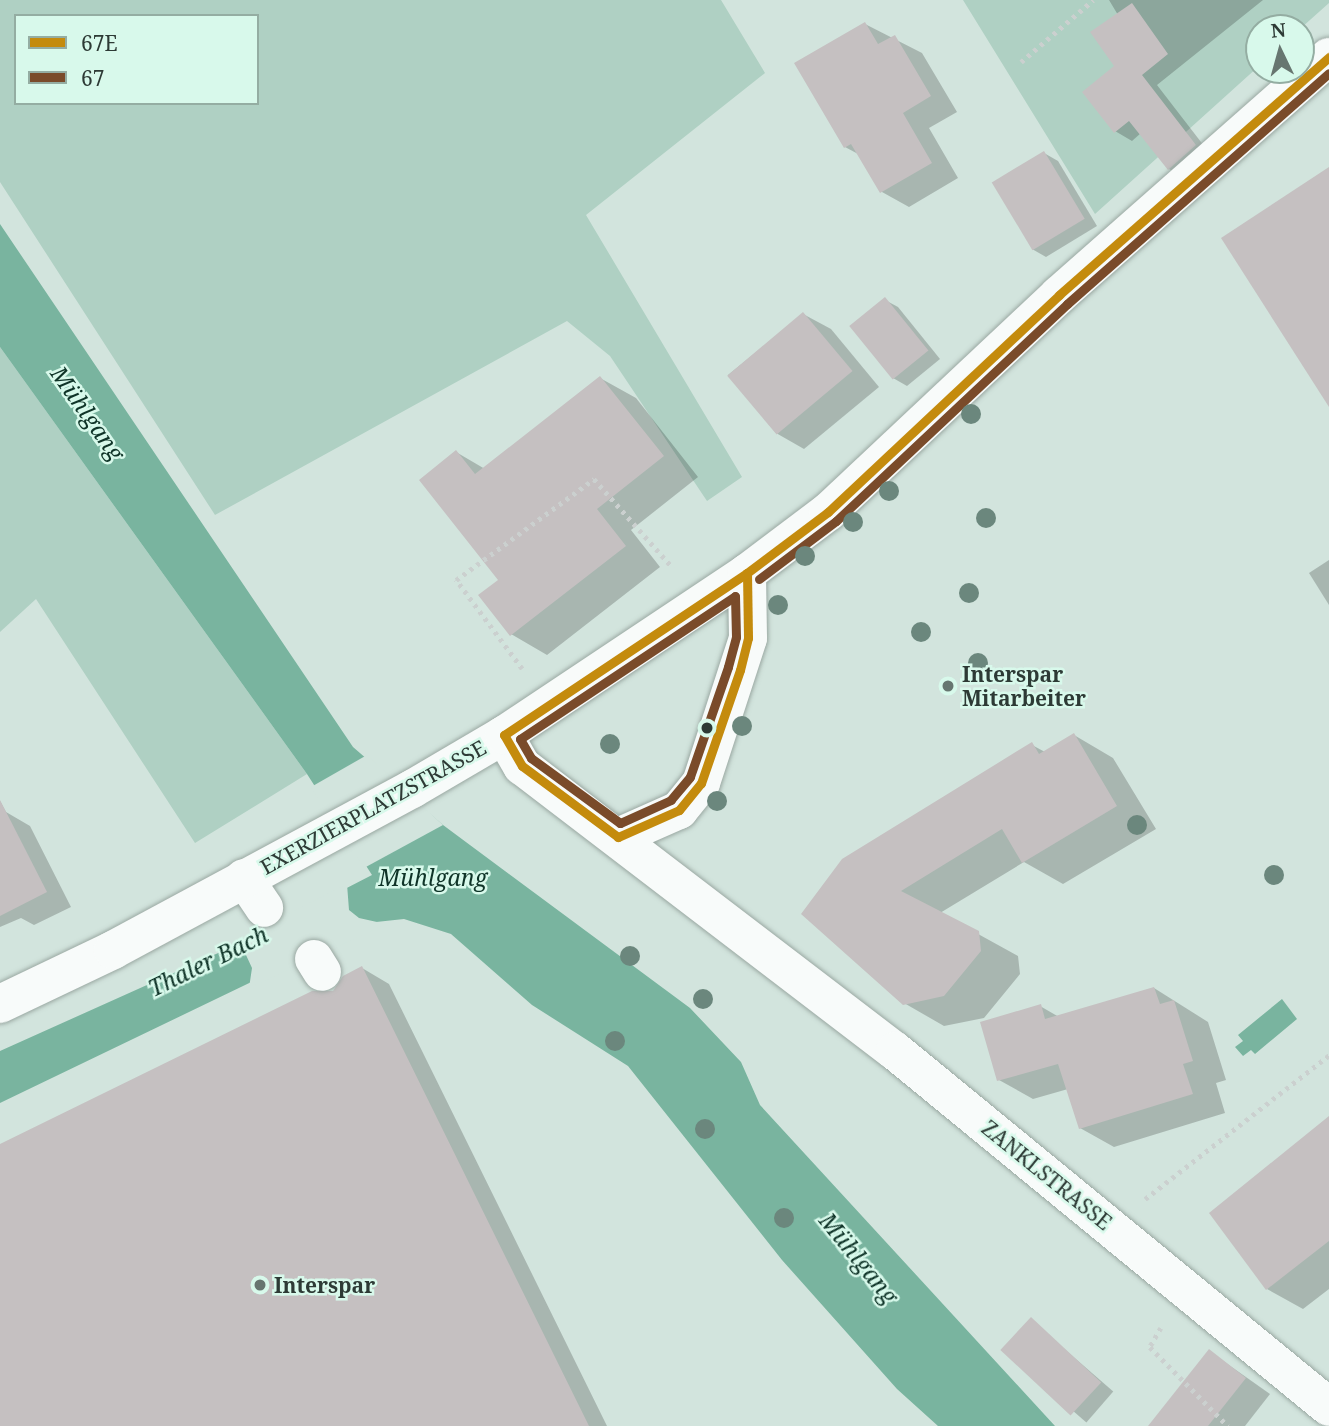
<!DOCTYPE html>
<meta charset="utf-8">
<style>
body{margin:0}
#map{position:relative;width:1329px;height:1426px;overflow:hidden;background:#d2e4dd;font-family:"Noto Serif",serif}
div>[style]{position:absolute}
.green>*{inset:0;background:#afd0c3}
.water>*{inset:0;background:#79b49f}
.pier>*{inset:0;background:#d2e4dd}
.shadow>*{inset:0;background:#0003;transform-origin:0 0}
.building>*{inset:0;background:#c5c0c1;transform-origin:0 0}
.path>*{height:4.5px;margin-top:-2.25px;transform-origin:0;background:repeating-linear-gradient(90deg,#cbd0cf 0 3.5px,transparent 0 8.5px)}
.roads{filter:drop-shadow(0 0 2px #9aa8a2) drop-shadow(0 0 2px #9aa8a2)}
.minor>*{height:38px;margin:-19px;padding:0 19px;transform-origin:19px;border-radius:19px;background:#f8fbfa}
.bus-1>*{height:9px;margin:-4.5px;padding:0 4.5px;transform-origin:4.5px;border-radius:4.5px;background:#c48b0d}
.bus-2>*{height:9px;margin:-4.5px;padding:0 4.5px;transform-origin:4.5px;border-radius:4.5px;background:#7a4b2a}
.trees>*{width:20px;height:20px;margin:-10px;border-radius:50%;background:#6b877d}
.dots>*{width:19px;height:19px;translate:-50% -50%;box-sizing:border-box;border:4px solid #d8f9eb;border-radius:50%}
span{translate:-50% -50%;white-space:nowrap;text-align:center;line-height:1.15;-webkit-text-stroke:5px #d8f9eb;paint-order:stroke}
.poi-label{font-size:21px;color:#2d3a35;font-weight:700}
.left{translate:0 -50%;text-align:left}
.street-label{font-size:21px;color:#2d3a35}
.water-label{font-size:23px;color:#0f3428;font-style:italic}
.legend{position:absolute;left:14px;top:14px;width:245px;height:91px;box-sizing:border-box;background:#d8f9eb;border:2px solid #94ada2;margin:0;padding:9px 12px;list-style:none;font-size:21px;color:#2d3a35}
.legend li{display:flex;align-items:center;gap:14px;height:35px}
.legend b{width:35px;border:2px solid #94ada2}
.north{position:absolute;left:1245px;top:14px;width:70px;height:70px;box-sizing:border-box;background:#d8f9eb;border:2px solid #94ada2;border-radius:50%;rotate:355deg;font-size:19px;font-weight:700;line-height:28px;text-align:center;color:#2d3a35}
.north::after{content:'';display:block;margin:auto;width:24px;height:32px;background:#677670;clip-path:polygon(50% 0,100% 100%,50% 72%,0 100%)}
</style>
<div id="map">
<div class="green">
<div style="clip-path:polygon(evenodd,0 0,721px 0,765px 73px,586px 215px,742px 477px,707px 501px,610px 356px,567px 321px,215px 515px,0 182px,0 0,16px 16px,257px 16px,257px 103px,16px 103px,16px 16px)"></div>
<div style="clip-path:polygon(963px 0,1329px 0,1329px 3px,1301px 28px,1259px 28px,1259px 66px,1095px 214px)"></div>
<div style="clip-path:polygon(0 347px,307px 774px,195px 843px,36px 599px,0 632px)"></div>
</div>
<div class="water">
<div style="clip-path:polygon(0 224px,353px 747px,443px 825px,690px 1008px,741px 1062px,760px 1105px,1055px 1426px,938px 1426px,897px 1389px,782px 1260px,628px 1066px,532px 1005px,451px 934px,404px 919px,376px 922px,0 1103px,0 1051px,236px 945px,372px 875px,307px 774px,0 347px)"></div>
<div style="clip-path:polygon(1282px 999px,1297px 1019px,1255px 1054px,1251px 1050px,1243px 1056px,1235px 1047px,1243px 1041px,1238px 1035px)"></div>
</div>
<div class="pier">
<div style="clip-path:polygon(367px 755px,443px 825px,364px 868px,311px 787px)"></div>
<div style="clip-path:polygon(347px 884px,349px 910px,359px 918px,386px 924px,249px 988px,252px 968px,246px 955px,231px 943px)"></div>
</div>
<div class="shadow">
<div style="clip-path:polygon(1109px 0,1263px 0,1157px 85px,1211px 155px,1185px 178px,1169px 169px,1141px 133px,1132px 141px,1115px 131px,1118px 15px)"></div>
<div style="clip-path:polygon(865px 24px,922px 53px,957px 112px,929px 128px,958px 178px,909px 207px,882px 192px,860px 155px,845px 147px)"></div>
<div style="clip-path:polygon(1044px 153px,1058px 161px,1097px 226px,1046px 257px,1032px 249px)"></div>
<div style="clip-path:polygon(885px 300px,898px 307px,940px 359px,907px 386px,893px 378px,852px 327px)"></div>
<div style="clip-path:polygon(803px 314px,831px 329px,879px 387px,804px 449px,776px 433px,728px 375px)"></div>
<div style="clip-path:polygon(600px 378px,636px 398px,698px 477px,631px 530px,660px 567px,547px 655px,511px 634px,500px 580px,456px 452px,485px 469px)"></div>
<div style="clip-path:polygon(1329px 560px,1329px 605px,1309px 573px)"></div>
<div style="clip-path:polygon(1074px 735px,1113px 758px,1156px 829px,1063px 884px,1024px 862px,940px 913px,1018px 956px,1020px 974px,984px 1018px,944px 1026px,904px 1003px,804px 914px,1032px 745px,1045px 752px)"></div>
<div style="clip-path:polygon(0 801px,6px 812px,30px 826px,71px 907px,34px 925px,21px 918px,0 927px)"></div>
<div style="clip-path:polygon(362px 968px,389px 984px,607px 1426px,0 1426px,0 1146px,334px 993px)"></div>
<div style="clip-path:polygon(1154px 988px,1208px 1022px,1226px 1080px,1216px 1083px,1225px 1113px,1114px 1147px,1080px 1128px,1068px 1089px,1033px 1099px,999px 1080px,1040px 1006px,1059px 1017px)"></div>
<div style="clip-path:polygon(1329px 1119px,1329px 1289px,1303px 1309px,1267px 1289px)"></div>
<div style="left:1031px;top:1320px;width:109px;height:41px;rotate:41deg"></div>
<div style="clip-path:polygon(1209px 1351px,1270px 1394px,1245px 1426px,1150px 1426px)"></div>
</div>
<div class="building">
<div style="clip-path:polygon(1132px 3px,1168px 54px,1142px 75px,1196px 145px,1168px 170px,1129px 121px,1114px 133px,1082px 92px,1114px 66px,1090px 32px)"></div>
<div style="clip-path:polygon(865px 22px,878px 44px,895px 35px,931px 96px,903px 113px,932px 163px,880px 193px,851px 144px,844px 148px,794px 63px)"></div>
<div style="left:1044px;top:151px;width:79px;height:61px;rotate:59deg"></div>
<div style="clip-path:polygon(1329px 167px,1329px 407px,1221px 238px)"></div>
<div style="left:885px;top:297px;width:69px;height:46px;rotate:51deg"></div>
<div style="left:803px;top:312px;width:77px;height:99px;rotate:50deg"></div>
<div style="clip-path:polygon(600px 376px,664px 456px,597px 509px,626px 546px,510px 636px,478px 595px,498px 580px,419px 480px,456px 450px,475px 474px)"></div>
<div style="clip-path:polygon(1074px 733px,1117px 806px,1022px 863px,1002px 829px,901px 891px,979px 931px,981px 951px,944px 996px,903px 1005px,801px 914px,842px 859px,1032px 742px,1039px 754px)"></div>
<div style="clip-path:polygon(0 800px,47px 892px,0 916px)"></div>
<div style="clip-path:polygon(362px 966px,589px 1426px,0 1426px,0 1144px,312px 991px,333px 991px,343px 976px)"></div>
<div style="clip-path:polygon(1154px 987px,1160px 1004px,1174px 1000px,1193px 1061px,1183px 1064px,1193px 1094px,1079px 1129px,1058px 1064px,997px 1081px,980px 1022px,1041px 1004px,1045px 1019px)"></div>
<div style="clip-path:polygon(1329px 1116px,1329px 1241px,1266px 1290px,1209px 1213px)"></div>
<div style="left:1031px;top:1317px;width:96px;height:45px;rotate:43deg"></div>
<div style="clip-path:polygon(1209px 1349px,1246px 1378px,1208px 1426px,1148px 1426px)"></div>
</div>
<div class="path">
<div style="left:1021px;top:62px;width:95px;rotate:-40.7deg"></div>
<div style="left:522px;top:669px;width:111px;rotate:-126.6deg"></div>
<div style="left:456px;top:580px;width:171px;rotate:-36.2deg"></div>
<div style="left:594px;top:479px;width:119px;rotate:48.4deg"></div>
<div style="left:1145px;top:1199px;width:234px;rotate:-38deg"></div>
<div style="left:1161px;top:1328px;width:22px;rotate:120deg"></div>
<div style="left:1150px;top:1347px;width:111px;rotate:45.4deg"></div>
</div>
<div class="roads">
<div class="minor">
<div style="left:504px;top:735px;width:36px;rotate:60deg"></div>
<div style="left:522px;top:766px;width:469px;rotate:37.4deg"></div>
<div style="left:895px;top:1051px;width:561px;rotate:39.36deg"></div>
<div style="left:618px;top:837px;width:67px;rotate:-23.9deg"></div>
<div style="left:679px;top:810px;width:35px;rotate:-51deg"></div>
<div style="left:701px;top:783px;width:152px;rotate:-72deg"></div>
<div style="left:748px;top:638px;width:65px;rotate:-90.9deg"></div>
<div style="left:244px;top:878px;width:36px;rotate:56deg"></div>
<div style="left:314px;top:959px;width:15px;rotate:58deg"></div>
<div style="left:0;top:1004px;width:125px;rotate:-25.5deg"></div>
<div style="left:113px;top:950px;width:340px;rotate:-28.3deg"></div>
<div style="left:412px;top:789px;width:107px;rotate:-30.4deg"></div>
<div style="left:504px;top:735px;width:292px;rotate:-33.7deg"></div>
<div style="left:747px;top:573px;width:101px;rotate:-37deg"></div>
<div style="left:828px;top:512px;width:317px;rotate:-43.2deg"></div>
<div style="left:1059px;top:295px;width:360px;rotate:-41.4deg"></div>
</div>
</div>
<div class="bus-1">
<div style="left:747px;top:573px;width:65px;rotate:89.1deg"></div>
<div style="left:748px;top:638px;width:33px;rotate:104deg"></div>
<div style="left:740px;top:670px;width:120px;rotate:109deg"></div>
<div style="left:701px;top:783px;width:35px;rotate:129deg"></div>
<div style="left:679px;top:810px;width:67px;rotate:156.1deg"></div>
<div style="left:618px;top:837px;width:119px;rotate:-143.5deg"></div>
<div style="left:522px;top:766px;width:36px;rotate:-120deg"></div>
<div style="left:504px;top:735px;width:292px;rotate:-33.7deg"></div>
<div style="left:747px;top:573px;width:101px;rotate:-37deg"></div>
<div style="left:828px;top:512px;width:317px;rotate:-43.2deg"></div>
<div style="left:1059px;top:295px;width:360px;rotate:-41.4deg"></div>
</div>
<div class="bus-2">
<div style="left:759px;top:579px;width:96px;rotate:-37deg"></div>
<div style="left:836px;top:521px;width:317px;rotate:-43.2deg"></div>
<div style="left:1067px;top:304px;width:349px;rotate:-41.4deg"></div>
<div style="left:735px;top:596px;width:41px;rotate:88.6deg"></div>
<div style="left:736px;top:637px;width:31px;rotate:105deg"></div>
<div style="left:728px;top:667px;width:116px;rotate:109.1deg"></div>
<div style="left:690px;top:777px;width:30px;rotate:130deg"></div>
<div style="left:671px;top:800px;width:56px;rotate:155.7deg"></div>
<div style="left:620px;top:823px;width:110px;rotate:-143.9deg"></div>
<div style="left:531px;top:758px;width:22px;rotate:-120deg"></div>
<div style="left:520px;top:739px;width:258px;rotate:-33.6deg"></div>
</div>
<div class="trees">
<div style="left:971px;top:414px"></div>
<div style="left:889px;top:491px"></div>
<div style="left:986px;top:518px"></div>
<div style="left:853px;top:522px"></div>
<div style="left:805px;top:556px"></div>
<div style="left:969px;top:593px"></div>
<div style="left:778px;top:605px"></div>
<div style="left:921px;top:632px"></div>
<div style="left:978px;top:663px"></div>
<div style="left:742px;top:726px"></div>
<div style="left:610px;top:744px"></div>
<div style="left:717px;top:801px"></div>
<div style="left:1137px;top:825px"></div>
<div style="left:1274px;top:875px"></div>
<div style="left:630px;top:956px"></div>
<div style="left:703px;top:999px"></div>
<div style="left:615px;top:1041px"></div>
<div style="left:705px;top:1129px"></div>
<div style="left:784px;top:1218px"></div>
</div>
<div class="dots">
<div style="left:948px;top:686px;background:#677670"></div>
<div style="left:707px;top:728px;background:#2d3a35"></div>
<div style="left:260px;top:1285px;background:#677670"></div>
</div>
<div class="poi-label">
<span class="left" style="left:962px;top:686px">Interspar<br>Mitarbeiter</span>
<span class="left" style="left:274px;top:1285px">Interspar</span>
</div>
<div class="street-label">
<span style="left:373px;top:807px;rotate:-29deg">EXERZIERPLATZSTRASSE</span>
<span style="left:1047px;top:1175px;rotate:39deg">ZANKLSTRASSE</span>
</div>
<div class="water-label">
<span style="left:88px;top:413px;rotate:55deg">Mühlgang</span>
<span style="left:433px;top:877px">Mühlgang</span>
<span style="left:208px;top:961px;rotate:-26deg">Thaler Bach</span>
<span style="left:859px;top:1258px;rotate:51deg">Mühlgang</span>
</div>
<ul class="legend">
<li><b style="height:9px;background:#c48b0d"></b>67E</li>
<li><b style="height:9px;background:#7a4b2a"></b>67</li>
</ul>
<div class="north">N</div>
</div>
